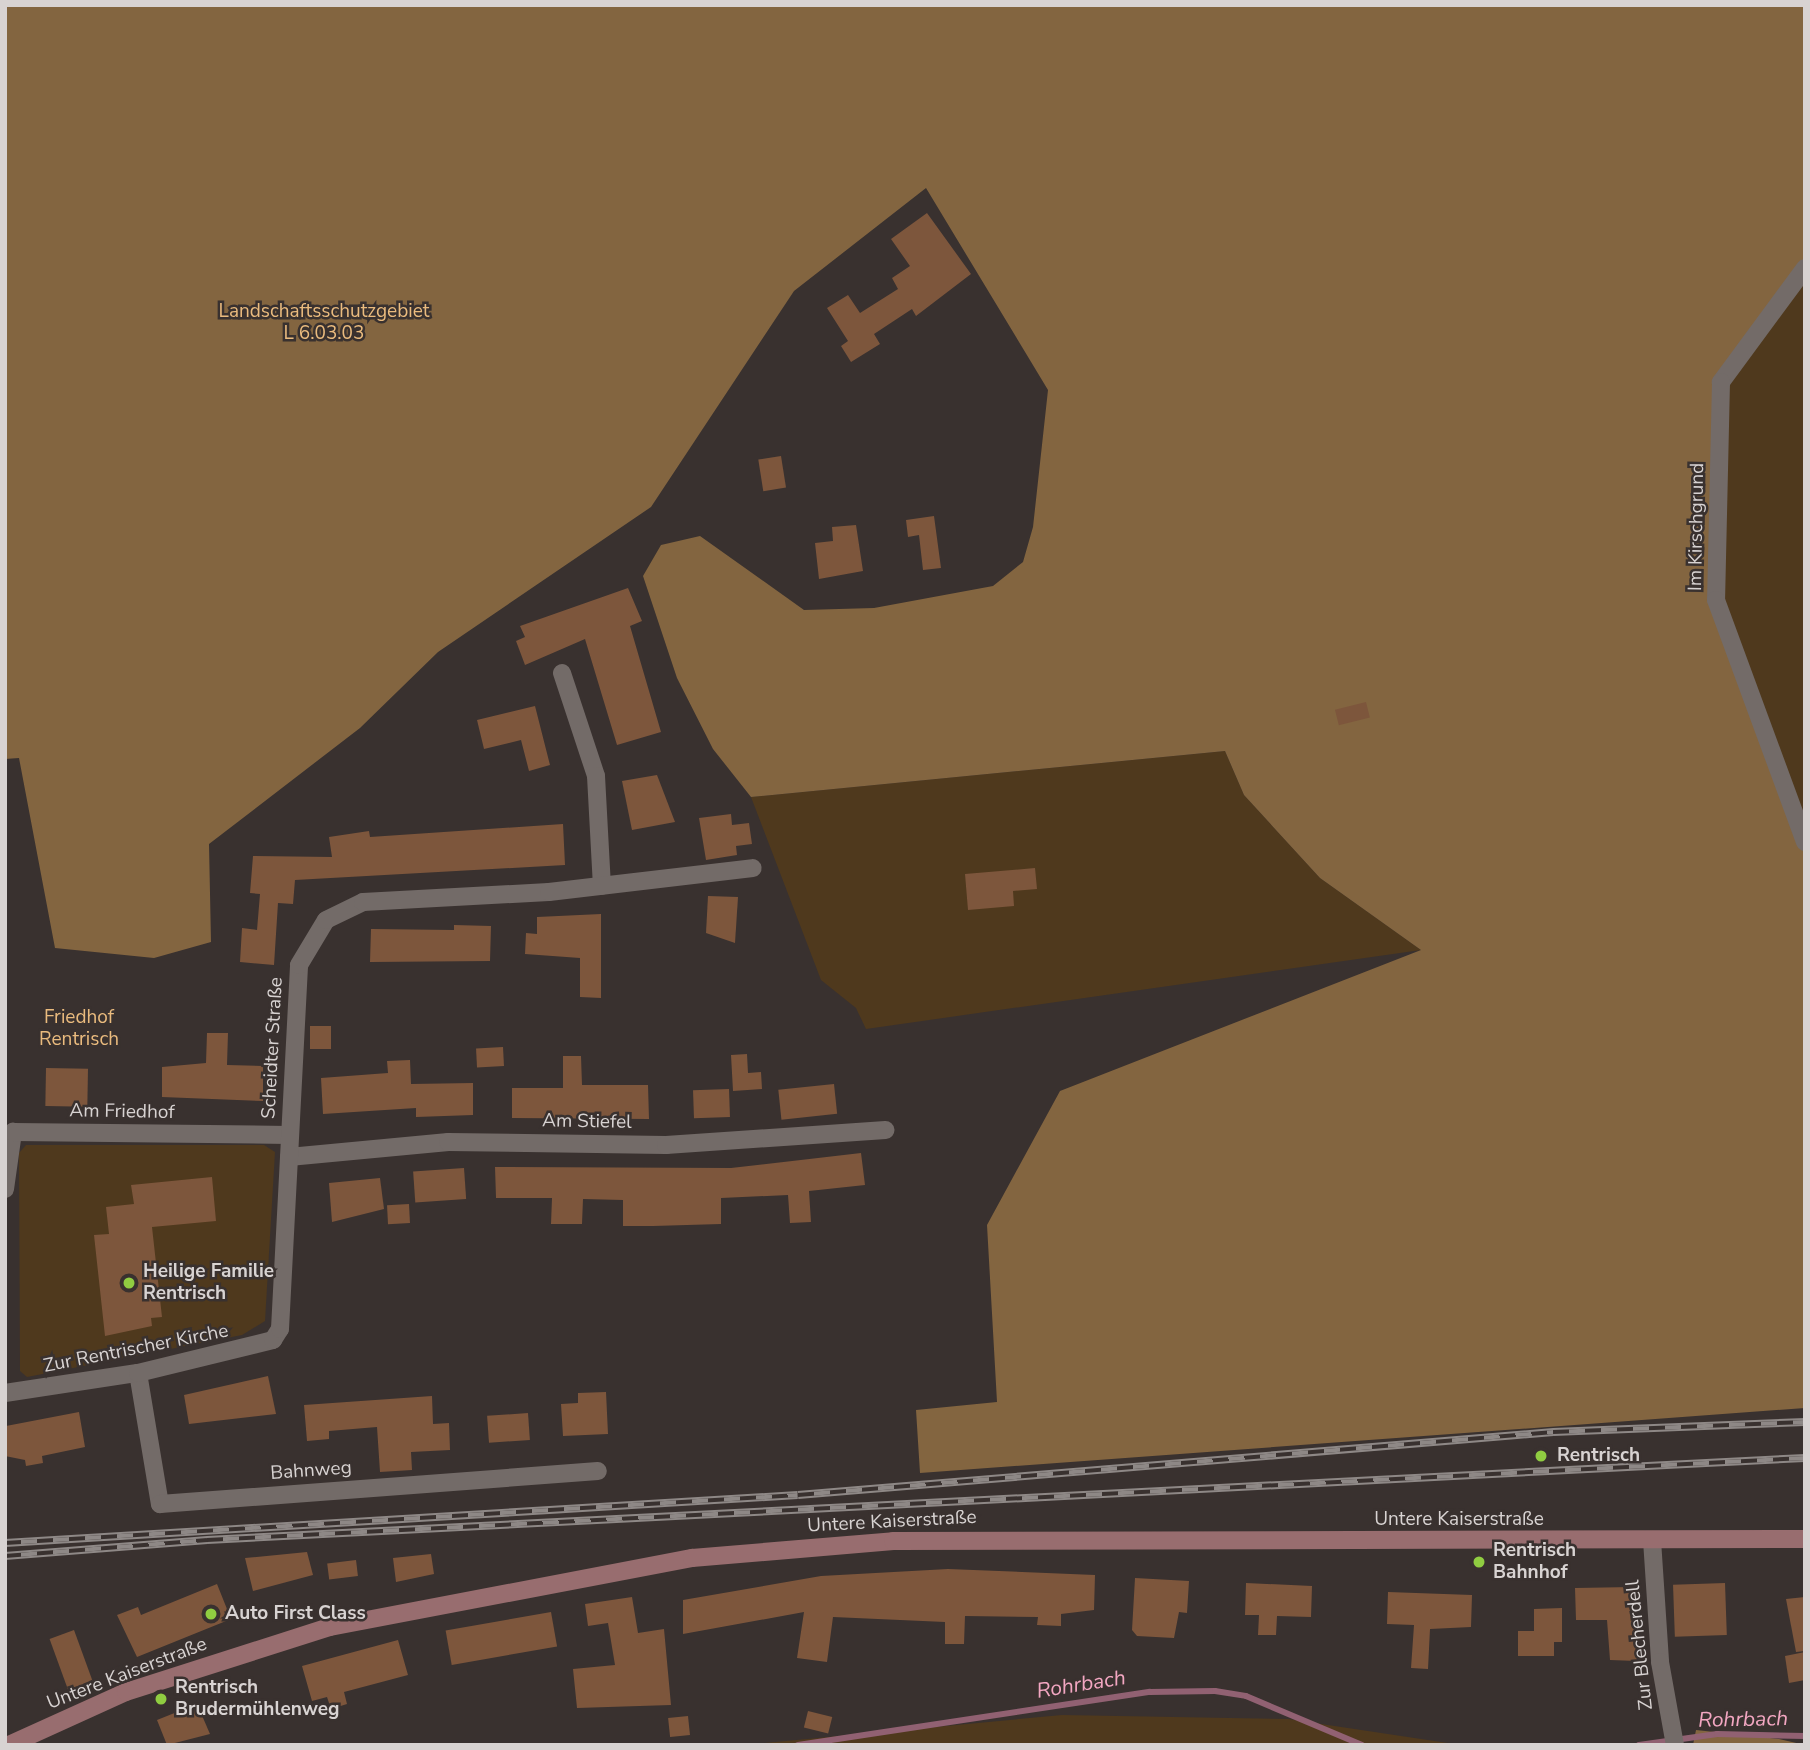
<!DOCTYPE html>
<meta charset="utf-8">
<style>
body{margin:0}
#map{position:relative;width:1810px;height:1750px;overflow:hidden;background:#39312f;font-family:"Nunito Sans",sans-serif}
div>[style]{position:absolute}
.green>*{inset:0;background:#4f391d}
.forest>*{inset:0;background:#836540}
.stream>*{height:6px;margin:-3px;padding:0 3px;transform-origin:3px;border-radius:3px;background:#916172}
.building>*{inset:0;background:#7d563c;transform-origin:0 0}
.minor>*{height:18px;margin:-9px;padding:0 9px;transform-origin:9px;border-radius:9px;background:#736b68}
.secondary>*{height:18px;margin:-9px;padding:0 9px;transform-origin:9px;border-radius:9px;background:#986d6f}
.rail>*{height:8px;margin-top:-4px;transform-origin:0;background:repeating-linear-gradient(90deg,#39312f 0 16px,#8e8886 0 32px);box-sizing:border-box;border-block:2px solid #8e8886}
.dots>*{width:19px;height:19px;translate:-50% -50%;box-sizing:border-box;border:4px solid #39312f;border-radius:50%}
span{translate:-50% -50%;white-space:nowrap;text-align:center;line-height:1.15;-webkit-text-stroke:5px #39312f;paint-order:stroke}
.park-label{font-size:19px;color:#eabb7e}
.street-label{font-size:19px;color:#d8d3d2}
.poi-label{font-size:19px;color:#d8d3d2;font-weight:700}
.left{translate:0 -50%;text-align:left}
.water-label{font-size:21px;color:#f3a7c2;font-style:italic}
.frame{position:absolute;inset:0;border:7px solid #d8d3d2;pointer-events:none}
</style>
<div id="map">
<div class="green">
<div style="clip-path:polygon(1805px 272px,1805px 851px,1714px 601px,1720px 381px)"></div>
<div style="clip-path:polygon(1225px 751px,1244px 795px,1320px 878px,1421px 950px,866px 1029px,856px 1008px,821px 980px,751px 797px)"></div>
<div style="clip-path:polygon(26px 1145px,264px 1145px,275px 1152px,265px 1321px,242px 1335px,27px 1377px,20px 1371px,19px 1153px)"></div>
<div style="clip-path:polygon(1062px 1715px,1288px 1719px,1461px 1745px,744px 1745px)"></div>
</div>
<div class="forest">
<div style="clip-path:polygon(5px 5px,1805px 5px,1805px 272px,1720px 382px,1714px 601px,1805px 851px,1805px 1408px,920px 1473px,916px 1410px,997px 1402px,987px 1225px,1060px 1091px,1421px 950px,1320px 878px,1244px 795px,1225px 751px,751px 797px,713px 749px,677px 678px,643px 576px,661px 545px,700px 536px,804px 610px,874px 608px,993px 586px,1023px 562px,1033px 527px,1048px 390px,926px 188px,794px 291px,651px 507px,438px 652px,360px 728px,209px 844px,211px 942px,154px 958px,55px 948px,19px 758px,5px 759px)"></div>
<div style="clip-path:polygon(1696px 1730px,1779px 1739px,1805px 1745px,1693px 1745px)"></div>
</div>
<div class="stream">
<div style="left:798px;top:1745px;width:356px;rotate:-8.6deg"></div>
<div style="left:1150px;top:1692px;width:65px;rotate:-0.9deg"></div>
<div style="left:1215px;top:1691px;width:31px;rotate:9deg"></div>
<div style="left:1246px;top:1696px;width:126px;rotate:22.9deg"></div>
<div style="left:1639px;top:1745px;width:79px;rotate:-8deg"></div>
<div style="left:1717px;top:1734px;width:88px;rotate:1.3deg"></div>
</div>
<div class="building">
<div style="clip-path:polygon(927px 213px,971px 274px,916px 316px,912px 309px,874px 334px,880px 344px,851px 362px,841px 346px,848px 341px,827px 308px,848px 295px,860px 313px,898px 289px,892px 278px,910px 266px,891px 239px)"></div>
<div style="left:781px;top:456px;width:32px;height:23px;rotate:81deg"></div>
<div style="clip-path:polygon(934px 516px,941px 568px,923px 570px,919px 535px,908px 537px,906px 520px)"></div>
<div style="clip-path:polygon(856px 525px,863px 571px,819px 579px,815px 543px,833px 541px,832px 527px)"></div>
<div style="clip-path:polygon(628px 588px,642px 621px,630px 626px,661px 732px,617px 745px,585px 639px,525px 665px,516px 641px,525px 637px,520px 626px)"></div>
<div style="left:1366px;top:702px;width:16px;height:32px;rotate:76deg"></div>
<div style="clip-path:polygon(535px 706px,550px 765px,529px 771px,521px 740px,484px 749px,477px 720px)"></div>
<div style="clip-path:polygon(657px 775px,675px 822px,632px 830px,622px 781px)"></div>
<div style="clip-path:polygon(731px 814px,732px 825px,749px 823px,752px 844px,736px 846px,737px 855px,706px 860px,699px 818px)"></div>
<div style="clip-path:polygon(563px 824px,565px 865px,295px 880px,293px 904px,278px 903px,274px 965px,240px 962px,242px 928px,257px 930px,260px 894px,250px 893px,253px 856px,332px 857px,329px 837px,369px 831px,370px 837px)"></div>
<div style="clip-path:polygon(1035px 868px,1037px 889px,1013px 891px,1014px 906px,968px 910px,965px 874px)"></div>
<div style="clip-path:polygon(708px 896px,738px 897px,735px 943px,706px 933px)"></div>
<div style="clip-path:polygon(601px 914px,601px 998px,580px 997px,580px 958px,525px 954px,526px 933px,537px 934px,537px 917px)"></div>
<div style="clip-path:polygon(454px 925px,491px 926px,490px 961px,370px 962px,371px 929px,454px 930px)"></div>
<div style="left:310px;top:1026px;width:21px;height:23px"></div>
<div style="clip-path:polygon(207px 1033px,228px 1033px,227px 1065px,263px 1066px,263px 1101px,162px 1097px,162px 1067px,206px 1063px)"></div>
<div style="left:503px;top:1047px;width:19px;height:27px;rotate:87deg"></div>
<div style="clip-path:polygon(747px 1054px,748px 1073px,761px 1072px,762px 1089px,733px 1091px,731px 1055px)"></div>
<div style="clip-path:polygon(563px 1056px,581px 1056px,582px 1085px,648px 1085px,649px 1119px,512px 1118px,512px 1088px,563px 1088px)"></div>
<div style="clip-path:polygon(410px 1060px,411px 1084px,473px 1083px,473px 1115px,416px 1117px,416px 1108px,323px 1114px,321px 1078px,388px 1073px,387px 1061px)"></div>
<div style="left:46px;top:1068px;width:42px;height:38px;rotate:1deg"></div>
<div style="left:834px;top:1084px;width:30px;height:56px;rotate:84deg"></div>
<div style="left:729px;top:1089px;width:28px;height:36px;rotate:88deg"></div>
<div style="clip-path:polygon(861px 1153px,865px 1185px,809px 1191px,811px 1222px,790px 1223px,788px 1195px,721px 1198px,721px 1224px,653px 1226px,623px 1226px,623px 1200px,583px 1199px,582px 1224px,551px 1224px,552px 1198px,496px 1198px,495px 1167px,731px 1168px)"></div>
<div style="left:464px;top:1168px;width:31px;height:51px;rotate:86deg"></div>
<div style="clip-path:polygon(212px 1177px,216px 1221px,152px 1227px,162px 1317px,151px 1318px,152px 1326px,105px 1336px,94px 1235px,109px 1234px,106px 1207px,134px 1204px,131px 1185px)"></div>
<div style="clip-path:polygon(380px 1178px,384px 1209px,332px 1222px,329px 1183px)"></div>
<div style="left:409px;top:1204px;width:19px;height:22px;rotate:87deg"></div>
<div style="clip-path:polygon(268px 1376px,276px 1414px,189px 1424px,184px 1395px)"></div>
<div style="clip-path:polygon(606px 1392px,608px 1434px,563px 1436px,561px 1404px,578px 1403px,578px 1393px)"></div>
<div style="clip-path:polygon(432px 1396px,433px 1424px,449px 1423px,450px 1450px,411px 1452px,412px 1470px,380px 1472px,377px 1427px,329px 1431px,329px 1439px,307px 1441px,304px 1405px)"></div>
<div style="clip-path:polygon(79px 1412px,85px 1447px,42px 1456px,43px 1463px,26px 1466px,25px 1460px,5px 1456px,6px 1426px)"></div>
<div style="left:528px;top:1413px;width:27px;height:41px;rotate:86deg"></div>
<div style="clip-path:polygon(307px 1552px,313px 1575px,253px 1591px,245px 1558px)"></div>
<div style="clip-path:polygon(431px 1554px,434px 1574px,396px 1582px,393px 1558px)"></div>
<div style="left:356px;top:1560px;width:16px;height:29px;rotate:83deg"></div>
<div style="clip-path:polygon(948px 1569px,1095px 1575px,1094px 1610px,1061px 1614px,1061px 1626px,1037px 1625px,1038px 1617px,965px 1616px,964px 1644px,945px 1644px,945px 1622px,833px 1617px,827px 1662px,797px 1658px,804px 1612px,683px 1634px,683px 1600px,821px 1576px)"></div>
<div style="clip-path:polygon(1135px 1578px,1189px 1581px,1187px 1613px,1179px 1612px,1174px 1638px,1137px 1636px,1132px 1630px)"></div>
<div style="clip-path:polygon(1246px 1583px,1312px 1586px,1311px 1617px,1277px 1616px,1276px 1635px,1258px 1635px,1259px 1615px,1245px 1615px)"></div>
<div style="left:1725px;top:1583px;width:52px;height:52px;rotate:88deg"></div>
<div style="clip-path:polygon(217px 1584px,231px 1619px,137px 1657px,117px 1615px,138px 1607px,141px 1615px)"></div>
<div style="clip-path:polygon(1633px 1587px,1637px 1661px,1610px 1660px,1607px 1620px,1576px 1620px,1575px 1588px)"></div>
<div style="clip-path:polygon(1388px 1592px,1472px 1595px,1471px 1627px,1430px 1629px,1428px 1669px,1411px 1668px,1414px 1625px,1387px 1624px)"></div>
<div style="clip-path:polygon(632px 1597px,638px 1633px,664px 1629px,671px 1705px,577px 1708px,573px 1669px,615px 1665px,608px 1623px,588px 1626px,585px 1604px)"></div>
<div style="clip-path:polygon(1805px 1597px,1805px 1651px,1796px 1652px,1786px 1599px)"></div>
<div style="clip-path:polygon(1562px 1608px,1562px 1642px,1554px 1642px,1554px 1656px,1518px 1656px,1518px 1631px,1534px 1631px,1534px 1609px)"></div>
<div style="left:551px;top:1612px;width:35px;height:107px;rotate:80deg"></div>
<div style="left:74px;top:1630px;width:54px;height:26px;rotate:70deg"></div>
<div style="clip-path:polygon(398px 1640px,408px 1675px,344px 1692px,347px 1704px,331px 1709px,327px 1697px,312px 1701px,302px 1666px)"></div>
<div style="clip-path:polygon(1805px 1652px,1805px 1680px,1789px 1683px,1785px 1656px)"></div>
<div style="clip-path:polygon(197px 1704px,210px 1734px,167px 1745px,157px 1720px)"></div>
<div style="left:808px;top:1711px;width:25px;height:17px;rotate:14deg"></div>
<div style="left:688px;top:1716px;width:19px;height:20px;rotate:84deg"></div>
</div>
<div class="minor">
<div style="left:1805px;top:268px;width:142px;rotate:126.4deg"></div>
<div style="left:1721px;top:382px;width:218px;rotate:91.3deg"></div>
<div style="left:1716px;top:600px;width:258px;rotate:69.8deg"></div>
<div style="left:562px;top:673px;width:108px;rotate:71.7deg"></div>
<div style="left:596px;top:776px;width:110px;rotate:86.9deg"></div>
<div style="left:289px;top:1157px;width:160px;rotate:-5.4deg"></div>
<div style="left:448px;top:1142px;width:218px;rotate:0.8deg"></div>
<div style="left:666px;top:1145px;width:220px;rotate:-3.9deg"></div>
<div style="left:5px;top:1189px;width:58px;rotate:-82deg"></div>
<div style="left:13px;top:1132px;width:276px;rotate:0.6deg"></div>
<div style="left:138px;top:1373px;width:133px;rotate:80.5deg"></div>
<div style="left:160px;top:1504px;width:439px;rotate:-4.3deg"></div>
<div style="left:5px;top:1393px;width:134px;rotate:-8.6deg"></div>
<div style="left:138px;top:1373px;width:139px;rotate:-13.7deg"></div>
<div style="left:273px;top:1340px;width:13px;rotate:-58deg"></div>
<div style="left:280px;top:1329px;width:364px;rotate:-87deg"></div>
<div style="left:299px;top:965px;width:52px;rotate:-59deg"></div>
<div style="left:326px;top:920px;width:41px;rotate:-25.9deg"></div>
<div style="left:363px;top:902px;width:186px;rotate:-3.1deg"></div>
<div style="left:549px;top:892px;width:205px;rotate:-6.7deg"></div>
<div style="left:1652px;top:1540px;width:122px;rotate:86.2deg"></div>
<div style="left:1660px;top:1662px;width:84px;rotate:79.8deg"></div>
</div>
<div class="secondary">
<div style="left:9px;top:1745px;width:128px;rotate:-24.4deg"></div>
<div style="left:126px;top:1692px;width:214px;rotate:-17.7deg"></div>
<div style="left:330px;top:1627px;width:369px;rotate:-10.8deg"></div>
<div style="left:692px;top:1558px;width:202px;rotate:-4.8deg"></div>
<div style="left:893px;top:1541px;width:912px;rotate:-0.13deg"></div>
</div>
<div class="rail">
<div style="left:5px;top:1543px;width:794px;rotate:-3.46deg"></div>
<div style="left:798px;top:1495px;width:758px;rotate:-4.77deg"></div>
<div style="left:1553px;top:1432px;width:252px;rotate:-2.3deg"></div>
<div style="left:5px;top:1556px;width:203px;rotate:-4.5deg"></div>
<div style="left:207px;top:1540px;width:1600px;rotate:-2.94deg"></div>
</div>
<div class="dots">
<div style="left:129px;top:1283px;background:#90cd41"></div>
<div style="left:1541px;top:1456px;background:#90cd41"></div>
<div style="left:1479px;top:1562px;background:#90cd41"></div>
<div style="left:211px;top:1614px;background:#90cd41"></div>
<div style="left:161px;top:1699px;background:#90cd41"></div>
</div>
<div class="park-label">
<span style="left:324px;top:323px">Landschaftsschutzgebiet<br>L 6.03.03</span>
<span style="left:79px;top:1029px">Friedhof<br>Rentrisch</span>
</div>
<div class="street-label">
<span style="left:1697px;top:527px;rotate:-89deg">Im Kirschgrund</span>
<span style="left:273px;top:1048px;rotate:-87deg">Scheidter Straße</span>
<span style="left:122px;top:1112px;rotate:1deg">Am Friedhof</span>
<span style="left:587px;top:1122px;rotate:1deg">Am Stiefel</span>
<span style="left:136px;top:1349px;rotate:-11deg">Zur Rentrischer Kirche</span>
<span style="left:311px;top:1471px;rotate:-4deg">Bahnweg</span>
<span style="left:1459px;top:1520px">Untere Kaiserstraße</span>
<span style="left:892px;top:1522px;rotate:-3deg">Untere Kaiserstraße</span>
<span style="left:1640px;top:1645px;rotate:-96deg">Zur Blecherdell</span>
<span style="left:127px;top:1674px;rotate:-21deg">Untere Kaiserstraße</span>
</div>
<div class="poi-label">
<span class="left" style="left:143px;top:1283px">Heilige Familie<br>Rentrisch</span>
<span class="left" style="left:1557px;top:1456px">Rentrisch</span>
<span class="left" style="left:1493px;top:1562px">Rentrisch<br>Bahnhof</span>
<span class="left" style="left:225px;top:1614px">Auto First Class</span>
<span class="left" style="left:175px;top:1699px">Rentrisch<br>Brudermühlenweg</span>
</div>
<div class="water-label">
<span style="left:1081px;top:1684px;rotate:-9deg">Rohrbach</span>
<span style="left:1743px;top:1719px;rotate:-1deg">Rohrbach</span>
</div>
<div class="frame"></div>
</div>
